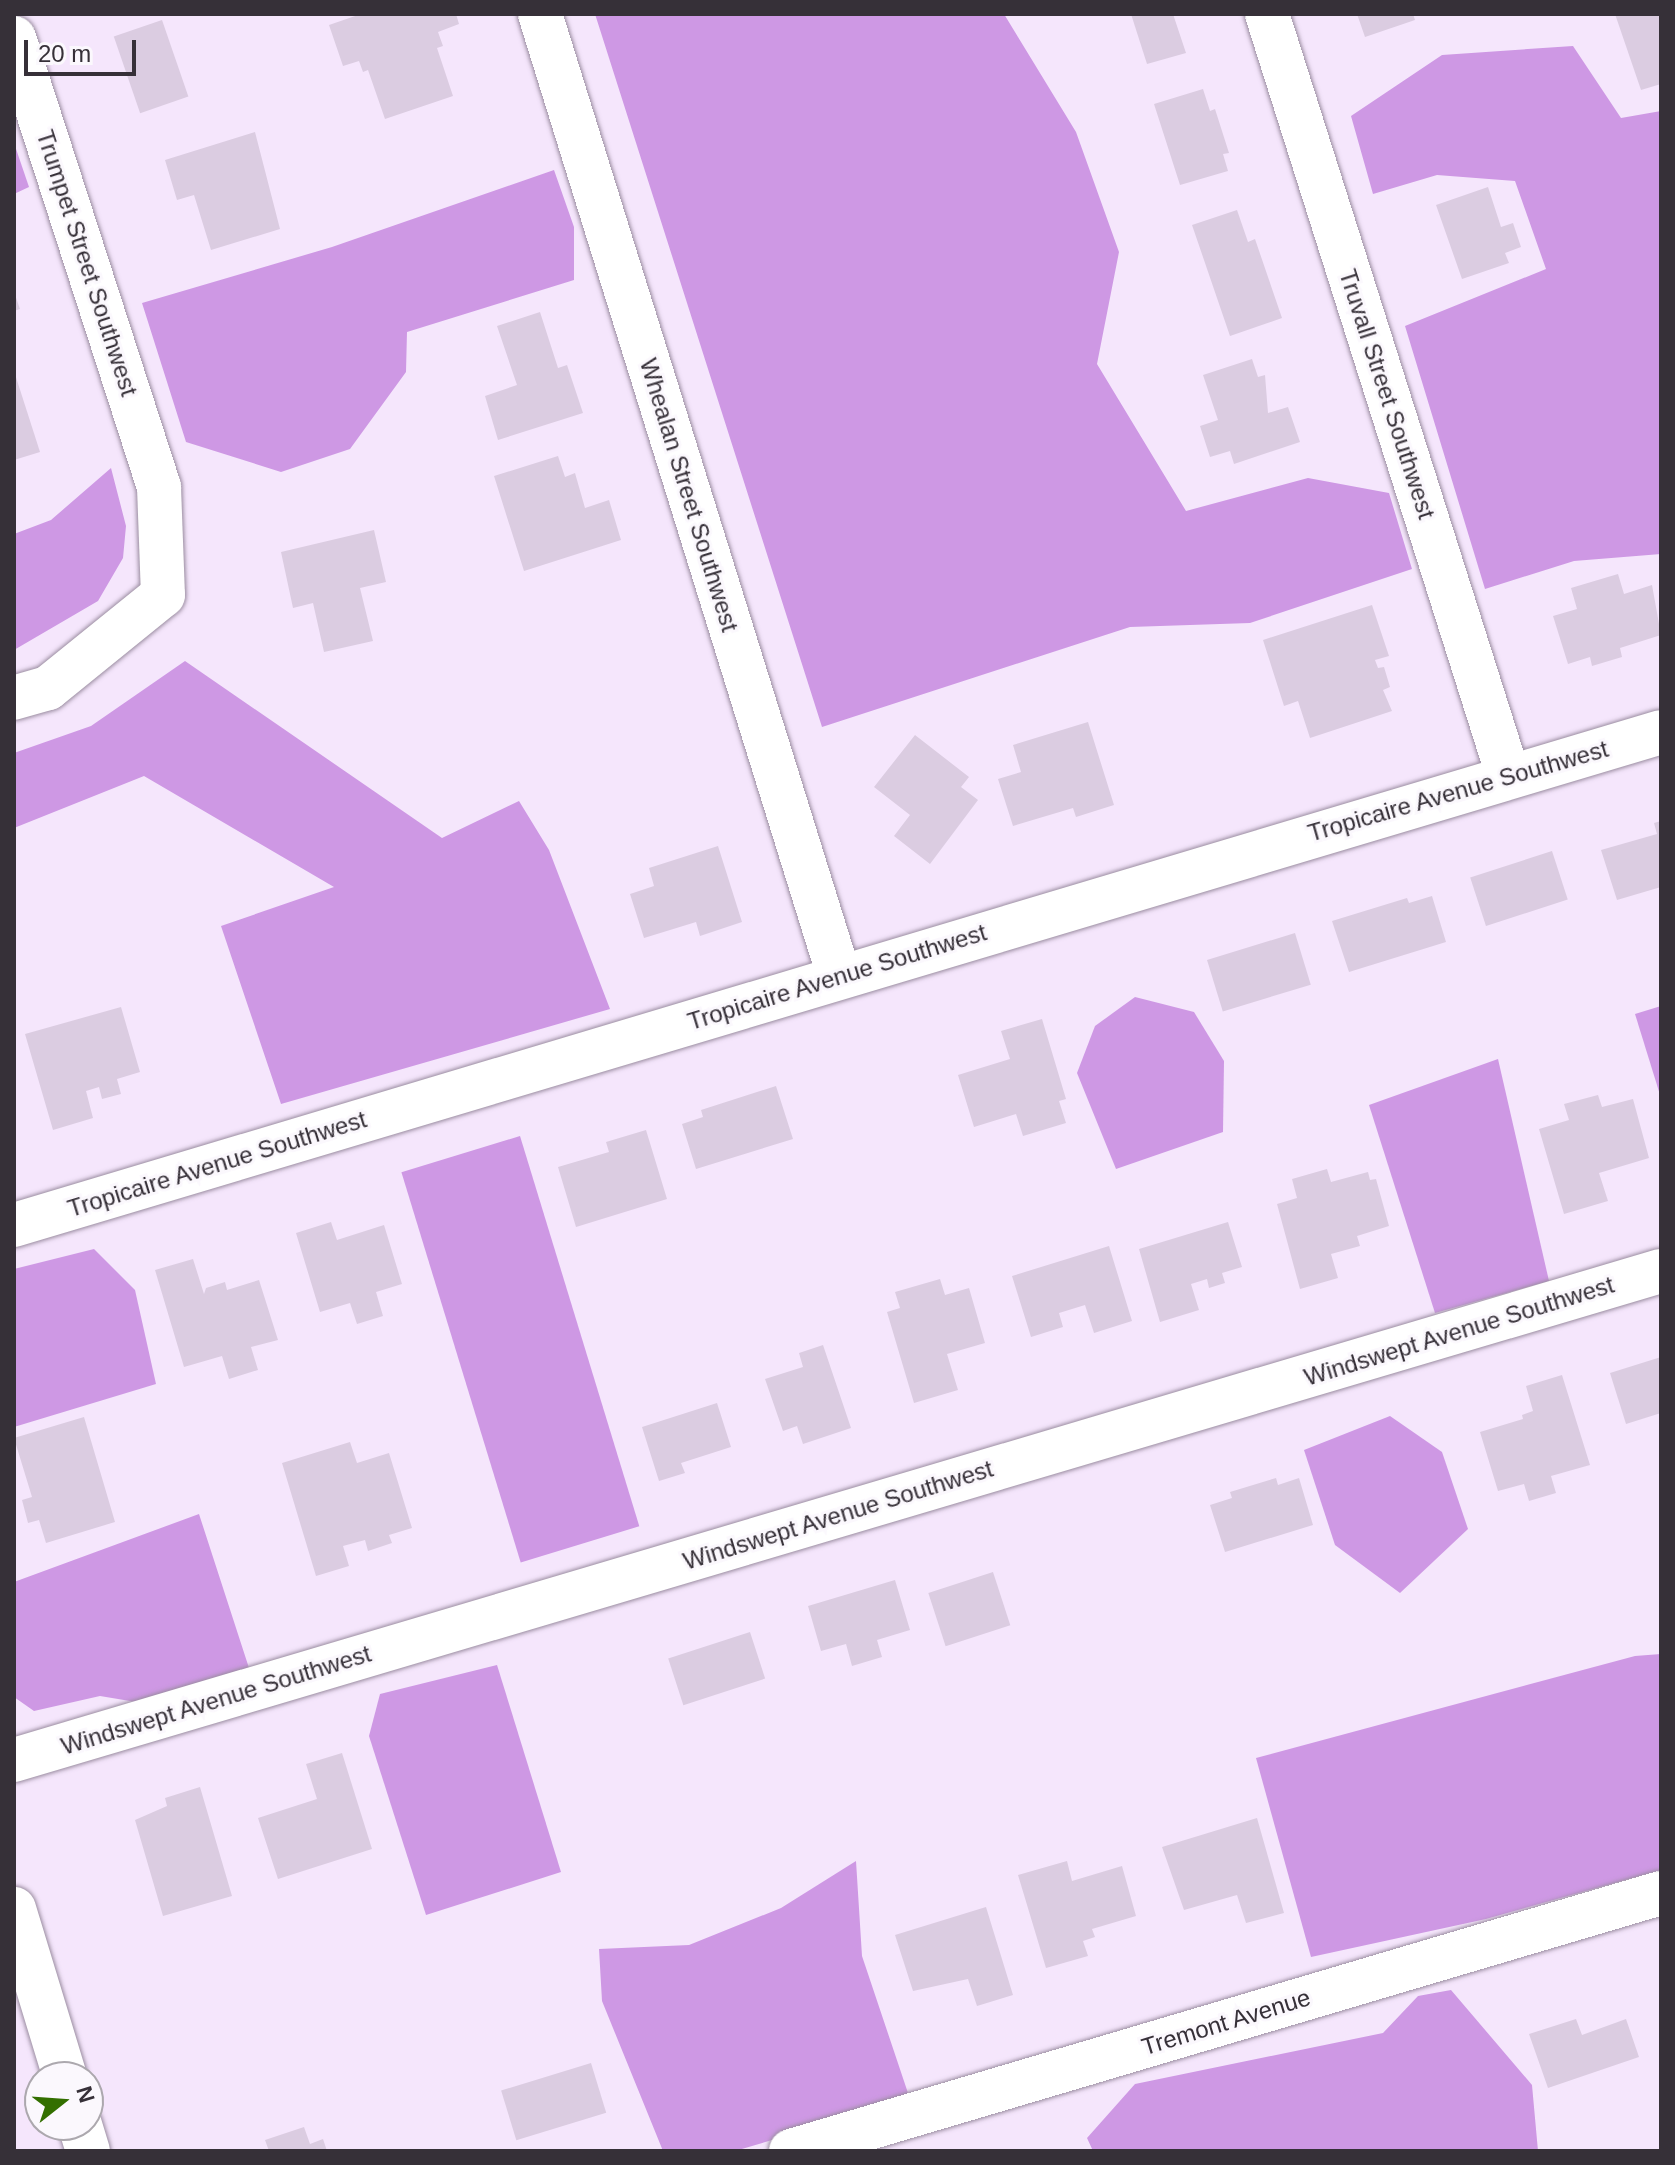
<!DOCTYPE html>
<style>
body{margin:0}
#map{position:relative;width:1675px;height:2165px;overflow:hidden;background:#f5e6fc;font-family:Helvetica,sans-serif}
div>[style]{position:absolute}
.forest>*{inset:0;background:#ce98e4;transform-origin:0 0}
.building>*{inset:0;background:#dbcce1;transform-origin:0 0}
.roads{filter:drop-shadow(0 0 2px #9b8da1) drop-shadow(0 0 2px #9b8da1)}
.minor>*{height:44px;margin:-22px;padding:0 22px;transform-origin:22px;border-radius:22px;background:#fff}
span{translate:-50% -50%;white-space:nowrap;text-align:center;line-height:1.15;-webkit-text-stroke:6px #fbf8fd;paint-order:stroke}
.street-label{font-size:24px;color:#363038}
.frame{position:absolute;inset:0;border:16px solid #363038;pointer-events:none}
.north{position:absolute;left:24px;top:2061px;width:80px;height:80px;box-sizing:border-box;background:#fbf8fd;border:2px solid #aca8ae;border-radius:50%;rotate:73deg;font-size:22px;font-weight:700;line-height:32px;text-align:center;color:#363038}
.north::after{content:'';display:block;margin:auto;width:28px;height:36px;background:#336f00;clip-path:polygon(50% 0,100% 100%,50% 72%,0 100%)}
.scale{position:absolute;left:24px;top:40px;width:112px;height:36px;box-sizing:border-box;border:4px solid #363038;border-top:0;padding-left:10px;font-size:24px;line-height:28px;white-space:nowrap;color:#363038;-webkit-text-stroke:6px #fbf8fd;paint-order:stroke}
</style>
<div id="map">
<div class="forest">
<div style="clip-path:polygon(595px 14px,1004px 14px,1076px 132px,1119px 252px,1097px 364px,1186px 511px,1308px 478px,1389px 493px,1412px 569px,1250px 623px,1130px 627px,822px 727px)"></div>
<div style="clip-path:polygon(1573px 46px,1621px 118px,1661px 111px,1661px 554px,1574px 561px,1485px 589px,1405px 326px,1546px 269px,1515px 181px,1437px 175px,1373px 194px,1351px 116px,1442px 55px)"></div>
<div style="clip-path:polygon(14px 143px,29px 187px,14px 194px)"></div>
<div style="clip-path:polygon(554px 170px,574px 227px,574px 280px,407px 332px,406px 372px,350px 449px,281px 472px,186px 442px,142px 303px,332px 247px)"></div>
<div style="clip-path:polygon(111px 468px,126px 526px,123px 558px,98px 601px,14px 650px,14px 534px,51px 520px)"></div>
<div style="clip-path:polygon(185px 661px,442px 838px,519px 801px,549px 850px,610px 1009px,281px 1104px,221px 926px,334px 887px,144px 776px,14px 828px,14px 753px,91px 726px)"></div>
<div style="clip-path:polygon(1135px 997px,1194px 1012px,1224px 1061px,1223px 1132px,1116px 1169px,1077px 1073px,1095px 1026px)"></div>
<div style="clip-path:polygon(1661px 1006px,1661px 1098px,1635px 1014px)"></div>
<div style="clip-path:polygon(1498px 1059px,1549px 1281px,1435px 1313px,1369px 1105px)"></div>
<div style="left:520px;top:1136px;width:408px;height:124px;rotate:73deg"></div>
<div style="clip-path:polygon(94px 1249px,135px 1290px,156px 1384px,14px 1427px,14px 1269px)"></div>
<div style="clip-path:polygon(1390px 1416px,1442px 1452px,1468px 1529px,1400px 1593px,1335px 1545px,1304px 1450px)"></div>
<div style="clip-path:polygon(199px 1514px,249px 1668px,142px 1703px,100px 1696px,34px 1711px,14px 1697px,14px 1582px)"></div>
<div style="clip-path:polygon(1661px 1654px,1661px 1870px,1486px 1919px,1311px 1957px,1256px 1758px,1635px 1656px)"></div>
<div style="clip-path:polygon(497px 1665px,561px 1872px,426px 1915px,369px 1736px,380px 1694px)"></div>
<div style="clip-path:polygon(856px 1861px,862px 1956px,910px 2099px,735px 2151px,663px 2151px,602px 2001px,599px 1949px,689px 1945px,781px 1908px)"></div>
<div style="clip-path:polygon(1451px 1990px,1532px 2085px,1538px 2151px,1093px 2151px,1087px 2138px,1135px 2084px,1383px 2033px,1418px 1996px)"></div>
</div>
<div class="building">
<div style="clip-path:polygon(361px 14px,456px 14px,459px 24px,438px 32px,443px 46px,437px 48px,453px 96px,385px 119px,368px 70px,363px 72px,359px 61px,343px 66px,329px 25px)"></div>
<div style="clip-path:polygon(1131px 14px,1173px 14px,1186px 53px,1147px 64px)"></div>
<div style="clip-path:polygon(1357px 14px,1413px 14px,1415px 20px,1365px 37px)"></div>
<div style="clip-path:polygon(1615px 14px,1661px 14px,1661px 84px,1641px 90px)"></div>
<div style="left:162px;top:20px;width:81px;height:51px;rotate:71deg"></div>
<div style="clip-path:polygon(1203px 89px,1210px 111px,1215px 109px,1229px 153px,1223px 154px,1228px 171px,1180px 185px,1154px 104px)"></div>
<div style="clip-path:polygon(255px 132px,280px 229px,211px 250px,194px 195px,177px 200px,165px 160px)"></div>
<div style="clip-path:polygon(1488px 187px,1501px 227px,1513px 223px,1521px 247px,1505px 253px,1509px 263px,1462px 279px,1436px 205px)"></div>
<div style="clip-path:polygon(1237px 210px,1248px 242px,1255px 239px,1282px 318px,1230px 336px,1192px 225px)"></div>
<div style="clip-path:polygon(14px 292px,20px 309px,14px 311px)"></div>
<div style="clip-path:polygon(540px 312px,558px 368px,567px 365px,583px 413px,498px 440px,485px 396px,517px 385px,497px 326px)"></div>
<div style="clip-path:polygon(1252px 359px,1258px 377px,1265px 375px,1268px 413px,1288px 407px,1300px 442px,1234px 464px,1230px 451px,1210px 457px,1200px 426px,1218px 420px,1203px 375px)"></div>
<div style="clip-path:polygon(14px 371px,40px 452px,14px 460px)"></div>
<div style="clip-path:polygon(558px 456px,565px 477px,575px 473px,585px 508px,609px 500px,621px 540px,524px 571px,494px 476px)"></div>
<div style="clip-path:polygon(374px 530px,386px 582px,360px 588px,373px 641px,324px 652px,313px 603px,293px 608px,281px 552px)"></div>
<div style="clip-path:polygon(1618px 574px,1624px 594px,1652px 585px,1661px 635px,1620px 648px,1622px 657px,1592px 666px,1590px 657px,1568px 664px,1553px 616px,1577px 609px,1571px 588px)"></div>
<div style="clip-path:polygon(1372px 605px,1389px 656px,1375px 660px,1378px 668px,1384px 667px,1390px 687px,1383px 690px,1392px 711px,1310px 738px,1298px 701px,1284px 706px,1263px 640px)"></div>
<div style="clip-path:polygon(1088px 722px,1114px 805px,1076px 817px,1073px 808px,1013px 826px,998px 779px,1021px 772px,1013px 745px)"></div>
<div style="clip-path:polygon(915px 735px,969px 777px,961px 787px,978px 800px,930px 864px,894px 836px,910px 815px,874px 787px)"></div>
<div style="clip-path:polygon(1661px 821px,1661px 887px,1617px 900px,1601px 850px,1657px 834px,1654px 823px)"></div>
<div style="clip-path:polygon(718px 846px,742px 922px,700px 936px,696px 922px,644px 938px,630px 894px,654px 886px,649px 868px)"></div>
<div style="left:1552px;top:851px;width:51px;height:86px;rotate:72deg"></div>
<div style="clip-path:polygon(1432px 896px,1446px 942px,1349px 972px,1332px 921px,1407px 898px,1409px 903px)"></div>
<div style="left:1295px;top:933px;width:54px;height:92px;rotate:73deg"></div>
<div style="clip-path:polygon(121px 1007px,140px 1072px,117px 1079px,121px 1094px,102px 1099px,99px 1087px,86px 1091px,93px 1118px,53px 1130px,25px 1034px)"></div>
<div style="clip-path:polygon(1042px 1019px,1066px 1099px,1059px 1101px,1066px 1123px,1023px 1136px,1016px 1114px,974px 1127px,958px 1075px,1010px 1059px,1001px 1031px)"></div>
<div style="clip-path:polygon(776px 1086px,793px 1139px,696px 1169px,682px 1124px,703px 1117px,701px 1110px)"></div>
<div style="clip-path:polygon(1598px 1095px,1602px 1107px,1633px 1099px,1649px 1158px,1599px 1173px,1608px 1201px,1564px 1214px,1539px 1129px,1569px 1120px,1564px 1104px)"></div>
<div style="clip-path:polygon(646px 1130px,667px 1199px,576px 1227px,558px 1167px,609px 1152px,606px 1142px)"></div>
<div style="clip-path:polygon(1327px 1169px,1331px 1182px,1368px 1172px,1370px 1180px,1376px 1179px,1389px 1226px,1357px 1236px,1360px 1246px,1331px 1254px,1338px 1278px,1300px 1289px,1277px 1204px,1297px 1198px,1292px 1179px)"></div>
<div style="clip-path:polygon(331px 1222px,337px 1240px,384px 1225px,402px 1284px,376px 1292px,383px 1316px,357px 1324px,350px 1303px,320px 1312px,296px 1233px)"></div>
<div style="clip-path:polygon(1228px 1222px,1242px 1267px,1222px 1273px,1225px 1283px,1209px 1288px,1207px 1279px,1191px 1284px,1199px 1310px,1160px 1322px,1139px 1249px)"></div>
<div style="clip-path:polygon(1109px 1246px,1132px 1321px,1094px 1333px,1085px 1305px,1059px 1313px,1063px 1327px,1031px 1337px,1012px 1276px)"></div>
<div style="clip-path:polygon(193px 1259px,204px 1294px,206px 1288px,225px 1282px,227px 1290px,259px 1280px,278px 1340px,251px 1347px,258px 1370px,229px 1379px,222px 1356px,184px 1367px,155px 1270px)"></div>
<div style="clip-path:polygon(940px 1279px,945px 1295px,969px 1288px,985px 1343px,947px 1354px,958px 1390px,914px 1403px,887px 1312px,900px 1308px,895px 1292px)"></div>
<div style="clip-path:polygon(823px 1345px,851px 1428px,803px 1444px,797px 1426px,783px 1431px,765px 1379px,803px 1367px,799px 1353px)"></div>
<div style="clip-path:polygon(1661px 1357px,1661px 1413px,1626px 1424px,1610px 1373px)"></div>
<div style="clip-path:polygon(1562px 1375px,1590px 1465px,1551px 1476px,1556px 1493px,1529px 1501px,1524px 1484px,1498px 1491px,1480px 1432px,1523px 1419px,1522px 1415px,1533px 1411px,1526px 1386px)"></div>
<div style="clip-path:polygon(717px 1403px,731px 1447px,681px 1463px,685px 1473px,659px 1481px,642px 1427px)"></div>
<div style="clip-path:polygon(84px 1417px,115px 1522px,46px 1543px,39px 1520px,28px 1523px,22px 1500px,32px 1497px,14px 1438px)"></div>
<div style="clip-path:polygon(350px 1442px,357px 1463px,389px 1453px,412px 1528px,389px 1535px,392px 1543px,368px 1551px,365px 1540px,343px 1546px,349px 1566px,316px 1576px,282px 1463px)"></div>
<div style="clip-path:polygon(1276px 1478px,1278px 1485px,1299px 1478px,1313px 1525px,1225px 1552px,1210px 1505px,1232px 1498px,1230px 1492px)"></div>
<div style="left:993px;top:1572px;width:56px;height:68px;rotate:72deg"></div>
<div style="clip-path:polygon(895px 1580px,910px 1630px,877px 1640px,882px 1657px,852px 1666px,846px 1644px,821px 1651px,808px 1606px)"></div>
<div style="left:750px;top:1632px;width:49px;height:86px;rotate:72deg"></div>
<div style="clip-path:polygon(342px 1753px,372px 1849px,278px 1879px,258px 1818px,317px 1799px,306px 1764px)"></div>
<div style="clip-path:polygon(200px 1787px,232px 1896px,163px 1916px,135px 1820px,167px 1806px,165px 1798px)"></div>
<div style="clip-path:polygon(1257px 1818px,1284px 1913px,1246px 1923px,1237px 1895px,1184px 1910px,1162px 1847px)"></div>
<div style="clip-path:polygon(1067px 1861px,1072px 1881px,1122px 1866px,1136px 1916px,1092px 1929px,1095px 1937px,1083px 1941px,1088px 1956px,1046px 1968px,1018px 1875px)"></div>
<div style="clip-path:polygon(986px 1907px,1013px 1995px,977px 2006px,968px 1979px,913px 1991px,895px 1935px)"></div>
<div style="clip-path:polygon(1576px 2019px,1582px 2035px,1626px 2019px,1639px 2057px,1548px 2088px,1529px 2034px)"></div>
<div style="left:591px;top:2063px;width:52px;height:94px;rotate:73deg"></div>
<div style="clip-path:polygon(304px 2127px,310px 2144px,323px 2139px,327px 2151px,269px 2151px,265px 2140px)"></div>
</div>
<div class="roads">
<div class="minor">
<div style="left:540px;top:14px;width:1007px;rotate:72.73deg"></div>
<div style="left:1267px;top:14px;width:798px;rotate:72.43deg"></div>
<div style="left:14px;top:38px;width:472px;rotate:72.1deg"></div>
<div style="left:159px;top:487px;width:108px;rotate:87.9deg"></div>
<div style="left:163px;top:595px;width:148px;rotate:141deg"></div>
<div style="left:48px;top:688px;width:35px;rotate:164deg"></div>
<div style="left:14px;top:1225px;width:1719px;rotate:-16.66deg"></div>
<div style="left:14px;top:1760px;width:1718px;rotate:-16.54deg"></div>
<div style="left:14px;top:1909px;width:176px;rotate:73.1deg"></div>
<div style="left:80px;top:2125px;width:27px;rotate:73deg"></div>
<div style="left:791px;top:2151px;width:907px;rotate:-16.52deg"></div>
</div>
</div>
<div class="street-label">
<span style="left:87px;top:263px;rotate:72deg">Trumpet Street Southwest</span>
<span style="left:1387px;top:394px;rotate:72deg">Truvall Street Southwest</span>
<span style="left:689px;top:495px;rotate:73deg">Whealan Street Southwest</span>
<span style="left:1458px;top:791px;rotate:-16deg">Tropicaire Avenue Southwest</span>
<span style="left:837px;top:977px;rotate:-17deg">Tropicaire Avenue Southwest</span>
<span style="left:217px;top:1164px;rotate:-17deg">Tropicaire Avenue Southwest</span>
<span style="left:1459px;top:1331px;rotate:-17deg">Windswept Avenue Southwest</span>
<span style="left:838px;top:1515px;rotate:-17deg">Windswept Avenue Southwest</span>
<span style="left:216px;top:1700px;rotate:-17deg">Windswept Avenue Southwest</span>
<span style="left:1226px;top:2022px;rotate:-17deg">Tremont Avenue</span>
</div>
<div class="frame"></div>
<div class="north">N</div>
<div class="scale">20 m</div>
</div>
